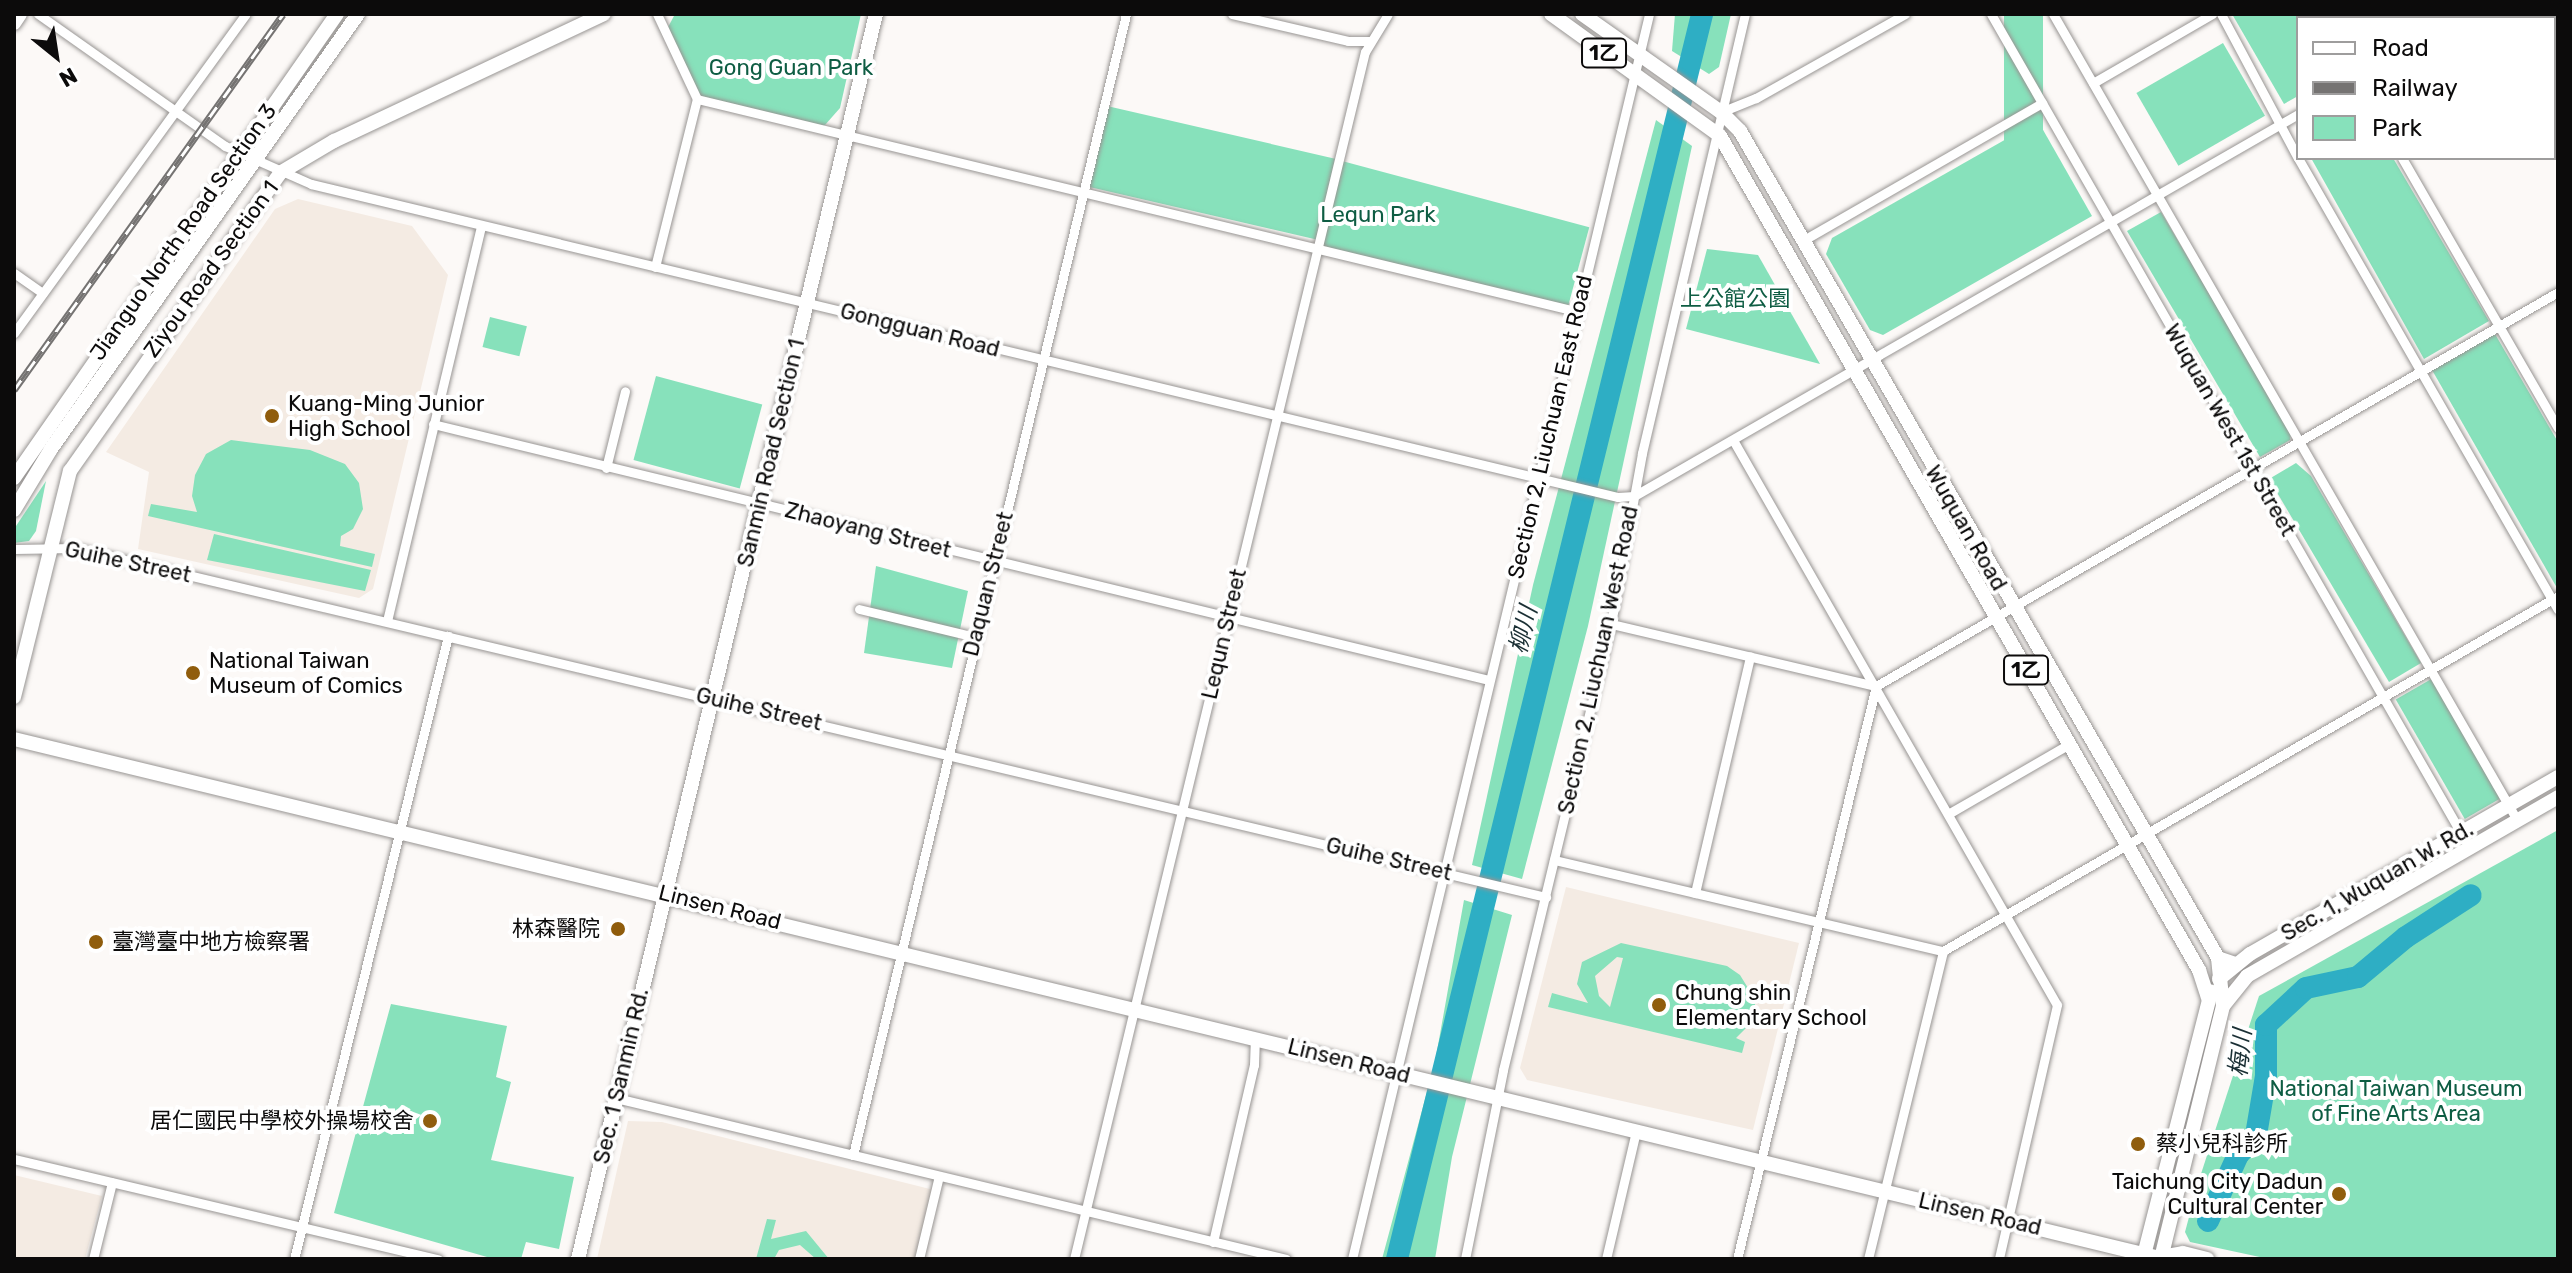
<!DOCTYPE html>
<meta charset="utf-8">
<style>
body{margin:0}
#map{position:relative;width:2572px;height:1273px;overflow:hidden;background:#fcf9f7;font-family:Rubik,"Noto Sans TC",sans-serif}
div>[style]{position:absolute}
.built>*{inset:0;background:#f4ebe3}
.green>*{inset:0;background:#87e1bb;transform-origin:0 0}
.river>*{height:22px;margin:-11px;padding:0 11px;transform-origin:11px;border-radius:11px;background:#2eaec4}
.roads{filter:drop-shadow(0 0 2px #989593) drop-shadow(0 0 2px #989593)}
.street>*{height:9px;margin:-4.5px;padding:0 4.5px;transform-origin:4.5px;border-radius:4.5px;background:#fff}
.secondary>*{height:14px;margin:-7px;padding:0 7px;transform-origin:7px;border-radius:7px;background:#fff}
.primary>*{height:14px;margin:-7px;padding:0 7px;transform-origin:7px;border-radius:7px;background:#fff}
.rail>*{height:7px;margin-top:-3.5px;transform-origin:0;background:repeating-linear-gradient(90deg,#fff 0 12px,#757372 0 24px);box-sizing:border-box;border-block:2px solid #757372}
.dots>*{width:22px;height:22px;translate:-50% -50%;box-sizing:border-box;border:4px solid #fff;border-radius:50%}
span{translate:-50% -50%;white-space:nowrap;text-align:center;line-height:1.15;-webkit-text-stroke:8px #fff;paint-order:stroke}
.shield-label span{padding:2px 6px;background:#fff;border:2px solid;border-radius:6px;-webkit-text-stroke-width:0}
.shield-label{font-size:20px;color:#0c0b0b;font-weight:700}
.park-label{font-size:22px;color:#0e5d43}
.street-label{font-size:22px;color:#0c0b0b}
.poi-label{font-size:22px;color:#0c0b0b}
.left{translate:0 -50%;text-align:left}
.right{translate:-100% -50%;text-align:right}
.water-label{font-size:24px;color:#1a2f34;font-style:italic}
.frame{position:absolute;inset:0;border:16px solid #0c0b0b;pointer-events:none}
.legend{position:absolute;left:2296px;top:16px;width:260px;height:144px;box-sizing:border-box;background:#fff;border:2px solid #9e9d9d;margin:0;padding:10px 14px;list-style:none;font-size:24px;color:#0c0b0b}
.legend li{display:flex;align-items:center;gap:16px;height:40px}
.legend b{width:40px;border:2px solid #9e9d9d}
.north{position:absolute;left:16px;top:16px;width:80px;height:80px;-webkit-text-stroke:6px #fff;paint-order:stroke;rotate:150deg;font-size:22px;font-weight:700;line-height:32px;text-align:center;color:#0c0b0b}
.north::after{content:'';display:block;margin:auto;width:28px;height:36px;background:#0c0b0b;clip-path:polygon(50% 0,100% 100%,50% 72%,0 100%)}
</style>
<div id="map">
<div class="built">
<div style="clip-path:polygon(298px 199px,412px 226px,448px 275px,373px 589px,359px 598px,138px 549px,149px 472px,106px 452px,275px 209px)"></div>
<div style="clip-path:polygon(1566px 887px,1799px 943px,1753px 1130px,1527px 1080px,1520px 1068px)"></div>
<div style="clip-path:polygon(628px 1121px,662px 1122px,934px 1190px,917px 1259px,597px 1259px)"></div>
<div style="clip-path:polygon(14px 1175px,102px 1196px,85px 1259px,14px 1259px)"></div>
</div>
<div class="green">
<div style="clip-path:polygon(675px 14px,861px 14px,840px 108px,825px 125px,814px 129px,703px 101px,666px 31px)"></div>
<div style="clip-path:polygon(1675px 14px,1731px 14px,1719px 67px,1709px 74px,1672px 51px)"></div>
<div style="left:2004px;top:14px;width:39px;height:216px"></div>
<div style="clip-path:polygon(2232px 14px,2302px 14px,2298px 96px,2284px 104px)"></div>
<div style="left:2223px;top:43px;width:84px;height:100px;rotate:60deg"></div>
<div style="left:1107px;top:106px;width:234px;height:83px;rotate:13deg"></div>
<div style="clip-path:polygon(1656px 120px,1692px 146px,1588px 626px,1522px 879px,1472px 865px,1533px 585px)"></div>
<div style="clip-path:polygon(2038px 121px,2092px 216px,1883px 335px,1870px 330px,1826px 254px,1832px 238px)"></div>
<div style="clip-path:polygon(2311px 158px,2393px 158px,2489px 321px,2424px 359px)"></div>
<div style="left:1342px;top:161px;width:256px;height:88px;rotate:15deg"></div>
<div style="clip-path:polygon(2161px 212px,2291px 432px,2290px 440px,2260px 457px,2127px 231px)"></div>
<div style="clip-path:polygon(1707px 249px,1758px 255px,1820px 364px,1686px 329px)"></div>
<div style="left:490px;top:317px;width:38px;height:31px;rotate:14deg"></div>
<div style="clip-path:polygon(2495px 334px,2558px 442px,2557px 588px,2432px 370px)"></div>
<div style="left:656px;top:376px;width:110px;height:87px;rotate:15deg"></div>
<div style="clip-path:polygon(231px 440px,310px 450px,345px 464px,359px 483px,363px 509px,353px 529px,341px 536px,340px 546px,375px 554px,372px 567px,148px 516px,151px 504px,197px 512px,192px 496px,195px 475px,206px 454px)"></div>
<div style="clip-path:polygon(2296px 463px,2311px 476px,2421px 663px,2389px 682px,2269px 479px)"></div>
<div style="clip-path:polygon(46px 481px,36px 531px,29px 541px,14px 543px,14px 529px)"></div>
<div style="clip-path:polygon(214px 534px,371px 570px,365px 591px,207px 560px)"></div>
<div style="clip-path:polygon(876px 566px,968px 591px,952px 668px,864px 653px)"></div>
<div style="left:2433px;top:678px;width:138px;height:43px;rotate:60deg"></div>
<div style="clip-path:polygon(2558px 830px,2558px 1259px,2269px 1259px,2190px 1242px,2185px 1232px,2199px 1180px,2259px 996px)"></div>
<div style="clip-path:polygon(1464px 900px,1512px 915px,1452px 1157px,1435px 1259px,1382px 1259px,1435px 1062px)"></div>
<div style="clip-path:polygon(evenodd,1621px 943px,1727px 966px,1740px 975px,1756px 1001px,1749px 1025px,1736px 1038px,1745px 1042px,1742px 1053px,1548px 1007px,1552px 993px,1588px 1003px,1577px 984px,1582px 962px,1621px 943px,1617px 957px,1623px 958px,1610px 1007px,1599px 996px,1595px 976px,1617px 957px)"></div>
<div style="clip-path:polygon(391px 1004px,507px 1026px,496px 1077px,511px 1082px,491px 1160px,574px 1177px,559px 1249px,526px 1242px,521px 1259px,494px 1259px,334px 1213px)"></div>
<div style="clip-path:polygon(767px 1219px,776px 1220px,771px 1239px,806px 1231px,829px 1259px,816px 1259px,800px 1245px,779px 1250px,774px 1259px,756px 1259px)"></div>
</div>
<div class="river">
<div style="left:2208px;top:1221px;width:72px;rotate:-65.6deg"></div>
<div style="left:2238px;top:1155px;width:27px;rotate:-48deg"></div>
<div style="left:2256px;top:1135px;width:60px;rotate:-80.4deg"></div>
<div style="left:2266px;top:1076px;width:51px;rotate:-90deg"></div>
<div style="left:2266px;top:1025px;width:54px;rotate:-42.8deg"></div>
<div style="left:2306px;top:988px;width:53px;rotate:-11.9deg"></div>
<div style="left:2358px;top:977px;width:62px;rotate:-39.8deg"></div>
<div style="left:2406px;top:937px;width:77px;rotate:-32.9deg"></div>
<div style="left:1397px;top:1259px;width:1282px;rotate:-76.23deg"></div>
</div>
<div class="roads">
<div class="street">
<div style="left:38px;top:14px;width:229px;rotate:35.2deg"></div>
<div style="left:225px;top:146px;width:94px;rotate:23.8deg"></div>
<div style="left:311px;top:184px;width:1344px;rotate:13.47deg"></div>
<div style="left:1618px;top:497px;width:16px;rotate:-4deg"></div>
<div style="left:1634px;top:496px;width:766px;rotate:-29.91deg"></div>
<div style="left:657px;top:14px;width:94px;rotate:64.8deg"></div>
<div style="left:697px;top:99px;width:903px;rotate:13.57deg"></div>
<div style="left:1232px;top:14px;width:119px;rotate:13.1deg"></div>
<div style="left:1348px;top:41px;width:23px"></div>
<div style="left:1991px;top:14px;width:960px;rotate:60.15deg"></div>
<div style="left:2053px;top:14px;width:930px;rotate:60.07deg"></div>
<div style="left:2221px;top:14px;width:163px;rotate:61.9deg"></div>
<div style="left:2312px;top:14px;width:4px;rotate:63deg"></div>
<div style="left:2464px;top:18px;width:8px;rotate:-30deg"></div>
<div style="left:2093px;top:83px;width:138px;rotate:-30.1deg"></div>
<div style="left:1721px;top:112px;width:38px;rotate:-22deg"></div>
<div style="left:1756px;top:98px;width:171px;rotate:-29.4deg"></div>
<div style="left:2298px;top:158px;width:521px;rotate:60.09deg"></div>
<div style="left:2402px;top:158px;width:312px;rotate:60deg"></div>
<div style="left:1802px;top:241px;width:277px;rotate:-29.9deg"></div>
<div style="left:655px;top:267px;width:173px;rotate:-76deg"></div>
<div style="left:14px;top:273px;width:35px;rotate:35deg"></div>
<div style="left:14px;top:333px;width:394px;rotate:-54deg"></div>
<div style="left:433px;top:424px;width:1087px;rotate:13.63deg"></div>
<div style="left:1733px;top:440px;width:651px;rotate:60.17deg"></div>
<div style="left:2057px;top:1005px;width:261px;rotate:102.9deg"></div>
<div style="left:606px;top:468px;width:79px;rotate:-76.1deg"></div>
<div style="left:14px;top:549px;width:60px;rotate:-1deg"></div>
<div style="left:74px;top:548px;width:1513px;rotate:13.34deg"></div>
<div style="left:859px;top:609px;width:119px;rotate:13.6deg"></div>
<div style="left:387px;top:621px;width:405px;rotate:-76.6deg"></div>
<div style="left:1611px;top:624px;width:272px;rotate:13.2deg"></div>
<div style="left:1948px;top:814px;width:140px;rotate:-30deg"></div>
<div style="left:1554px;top:860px;width:400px;rotate:13.2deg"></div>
<div style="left:1943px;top:951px;width:710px;rotate:-30deg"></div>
<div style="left:1695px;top:893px;width:243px;rotate:-76.9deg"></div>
<div style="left:616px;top:1098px;width:689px;rotate:13.51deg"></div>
<div style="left:853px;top:1155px;width:1173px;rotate:-76.54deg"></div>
<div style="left:14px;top:1159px;width:436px;rotate:13.3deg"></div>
<div style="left:1213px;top:1242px;width:182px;rotate:-77deg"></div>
<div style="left:1254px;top:1065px;width:27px;rotate:-88deg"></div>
<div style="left:93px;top:1259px;width:79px;rotate:-76.1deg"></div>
<div style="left:294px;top:1259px;width:642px;rotate:-76.12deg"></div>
<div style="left:919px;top:1259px;width:85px;rotate:-76.5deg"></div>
<div style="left:1074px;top:1259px;width:1242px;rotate:-76.45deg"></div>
<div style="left:1365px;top:52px;width:44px;rotate:-58.8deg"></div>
<div style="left:1352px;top:1259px;width:1280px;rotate:-76.58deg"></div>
<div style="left:1465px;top:1259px;width:193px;rotate:-78.6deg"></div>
<div style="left:1503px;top:1070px;width:459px;rotate:-76.4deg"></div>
<div style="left:1611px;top:624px;width:174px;rotate:-79.7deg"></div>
<div style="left:1642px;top:453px;width:451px;rotate:-76.8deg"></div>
<div style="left:1606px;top:1259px;width:131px;rotate:-76.8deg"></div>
<div style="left:1737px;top:1259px;width:590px;rotate:-76.36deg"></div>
<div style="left:1876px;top:686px;width:788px;rotate:-30.02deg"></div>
<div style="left:1868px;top:1259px;width:317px;rotate:-76.3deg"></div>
</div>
<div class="secondary">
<div style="left:2516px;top:14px;width:4px;rotate:63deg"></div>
<div style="left:14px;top:23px;width:11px;rotate:-56deg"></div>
<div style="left:2554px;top:80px;width:8px;rotate:60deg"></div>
<div style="left:14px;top:478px;width:565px;rotate:-55.16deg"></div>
<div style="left:14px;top:510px;width:71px;rotate:-58.8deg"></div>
<div style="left:51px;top:449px;width:532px;rotate:-54.79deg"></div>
<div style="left:14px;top:697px;width:233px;rotate:-76.1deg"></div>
<div style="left:70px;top:471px;width:365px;rotate:-54.8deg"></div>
<div style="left:280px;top:173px;width:63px;rotate:-30.7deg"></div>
<div style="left:334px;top:141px;width:298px;rotate:-25.2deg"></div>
<div style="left:14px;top:739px;width:2212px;rotate:13.6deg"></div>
<div style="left:2219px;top:979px;width:40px;rotate:-39deg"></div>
<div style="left:2250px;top:954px;width:355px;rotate:-29.9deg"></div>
<div style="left:2223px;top:1006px;width:38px;rotate:-51deg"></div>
<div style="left:2247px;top:976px;width:359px;rotate:-29.9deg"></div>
<div style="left:2161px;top:1257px;width:22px;rotate:-10deg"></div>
<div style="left:2183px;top:1253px;width:25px;rotate:14deg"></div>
<div style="left:578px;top:1259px;width:1280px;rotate:-76.54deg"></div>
</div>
<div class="primary">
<div style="left:1551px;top:14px;width:208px;rotate:35.8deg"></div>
<div style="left:1720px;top:136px;width:962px;rotate:60.13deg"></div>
<div style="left:2199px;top:970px;width:29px;rotate:72deg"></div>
<div style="left:1582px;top:14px;width:170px;rotate:35.2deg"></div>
<div style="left:1721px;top:112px;width:27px;rotate:45deg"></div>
<div style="left:1740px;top:131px;width:955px;rotate:59.97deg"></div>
<div style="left:2218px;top:958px;width:48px;rotate:84.1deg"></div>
<div style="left:2223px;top:1006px;width:260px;rotate:103.8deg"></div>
<div style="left:2218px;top:958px;width:18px;rotate:19deg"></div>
<div style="left:2143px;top:1259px;width:276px;rotate:-75.7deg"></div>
</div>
</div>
<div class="rail">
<div style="left:14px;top:390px;width:462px;rotate:-54.4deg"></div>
</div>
<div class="dots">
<div style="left:272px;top:416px;background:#905d0d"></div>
<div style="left:193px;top:673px;background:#905d0d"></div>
<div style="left:618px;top:929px;background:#905d0d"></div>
<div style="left:96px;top:942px;background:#905d0d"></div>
<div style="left:1659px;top:1005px;background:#905d0d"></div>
<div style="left:430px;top:1121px;background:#905d0d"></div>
<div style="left:2138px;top:1144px;background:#905d0d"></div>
<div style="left:2339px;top:1194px;background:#905d0d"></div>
</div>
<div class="shield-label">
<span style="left:1604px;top:53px">1乙</span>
<span style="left:2026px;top:670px">1乙</span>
</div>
<div class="park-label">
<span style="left:791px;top:68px">Gong Guan Park</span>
<span style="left:1378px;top:215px">Lequn Park</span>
<span style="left:1735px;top:299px">上公館公園</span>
<span style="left:2396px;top:1101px">National Taiwan Museum<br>of Fine Arts Area</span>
</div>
<div class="street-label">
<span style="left:183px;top:232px;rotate:-55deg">Jianguo North Road Section 3</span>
<span style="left:211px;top:269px;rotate:-54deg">Ziyou Road Section 1</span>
<span style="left:920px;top:330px;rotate:14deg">Gongguan Road</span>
<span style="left:1550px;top:427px;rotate:-77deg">Section 2, Liuchuan East Road</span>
<span style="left:2230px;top:430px;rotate:60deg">Wuquan West 1st Street</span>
<span style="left:771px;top:453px;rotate:-77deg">Sanmin Road Section 1</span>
<span style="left:1966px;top:528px;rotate:60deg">Wuquan Road</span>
<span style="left:868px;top:530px;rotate:14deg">Zhaoyang Street</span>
<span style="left:128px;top:562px;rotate:12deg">Guihe Street</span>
<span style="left:988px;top:584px;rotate:-76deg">Daquan Street</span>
<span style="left:1224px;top:634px;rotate:-77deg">Lequn Street</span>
<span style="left:1598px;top:660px;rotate:-78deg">Section 2, Liuchuan West Road</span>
<span style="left:759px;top:709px;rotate:13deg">Guihe Street</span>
<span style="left:1389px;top:859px;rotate:13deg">Guihe Street</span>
<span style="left:2377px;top:881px;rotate:-30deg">Sec. 1, Wuquan W. Rd.</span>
<span style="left:720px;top:907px;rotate:14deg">Linsen Road</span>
<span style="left:1349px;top:1061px;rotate:14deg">Linsen Road</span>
<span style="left:621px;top:1076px;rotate:-77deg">Sec. 1 Sanmin Rd.</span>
<span style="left:1980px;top:1214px;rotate:13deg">Linsen Road</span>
</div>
<div class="poi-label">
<span class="left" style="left:288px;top:416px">Kuang-Ming Junior<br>High School</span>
<span class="left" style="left:209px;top:673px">National Taiwan<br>Museum of Comics</span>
<span class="right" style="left:600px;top:929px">林森醫院</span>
<span class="left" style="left:112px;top:942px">臺灣臺中地方檢察署</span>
<span class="left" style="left:1675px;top:1005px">Chung shin<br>Elementary School</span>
<span class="right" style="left:414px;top:1121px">居仁國民中學校外操場校舍</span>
<span class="left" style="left:2156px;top:1144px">蔡小兒科診所</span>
<span class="right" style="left:2323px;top:1194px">Taichung City Dadun<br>Cultural Center</span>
</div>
<div class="water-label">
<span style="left:1524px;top:630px;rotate:-76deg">柳川</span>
<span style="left:2241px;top:1053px;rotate:-84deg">梅川</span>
</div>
<div class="frame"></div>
<ul class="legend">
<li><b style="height:10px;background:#fff"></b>Road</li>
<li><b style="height:10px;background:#757372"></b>Railway</li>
<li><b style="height:22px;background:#87e1bb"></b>Park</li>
</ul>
<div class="north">N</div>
</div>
